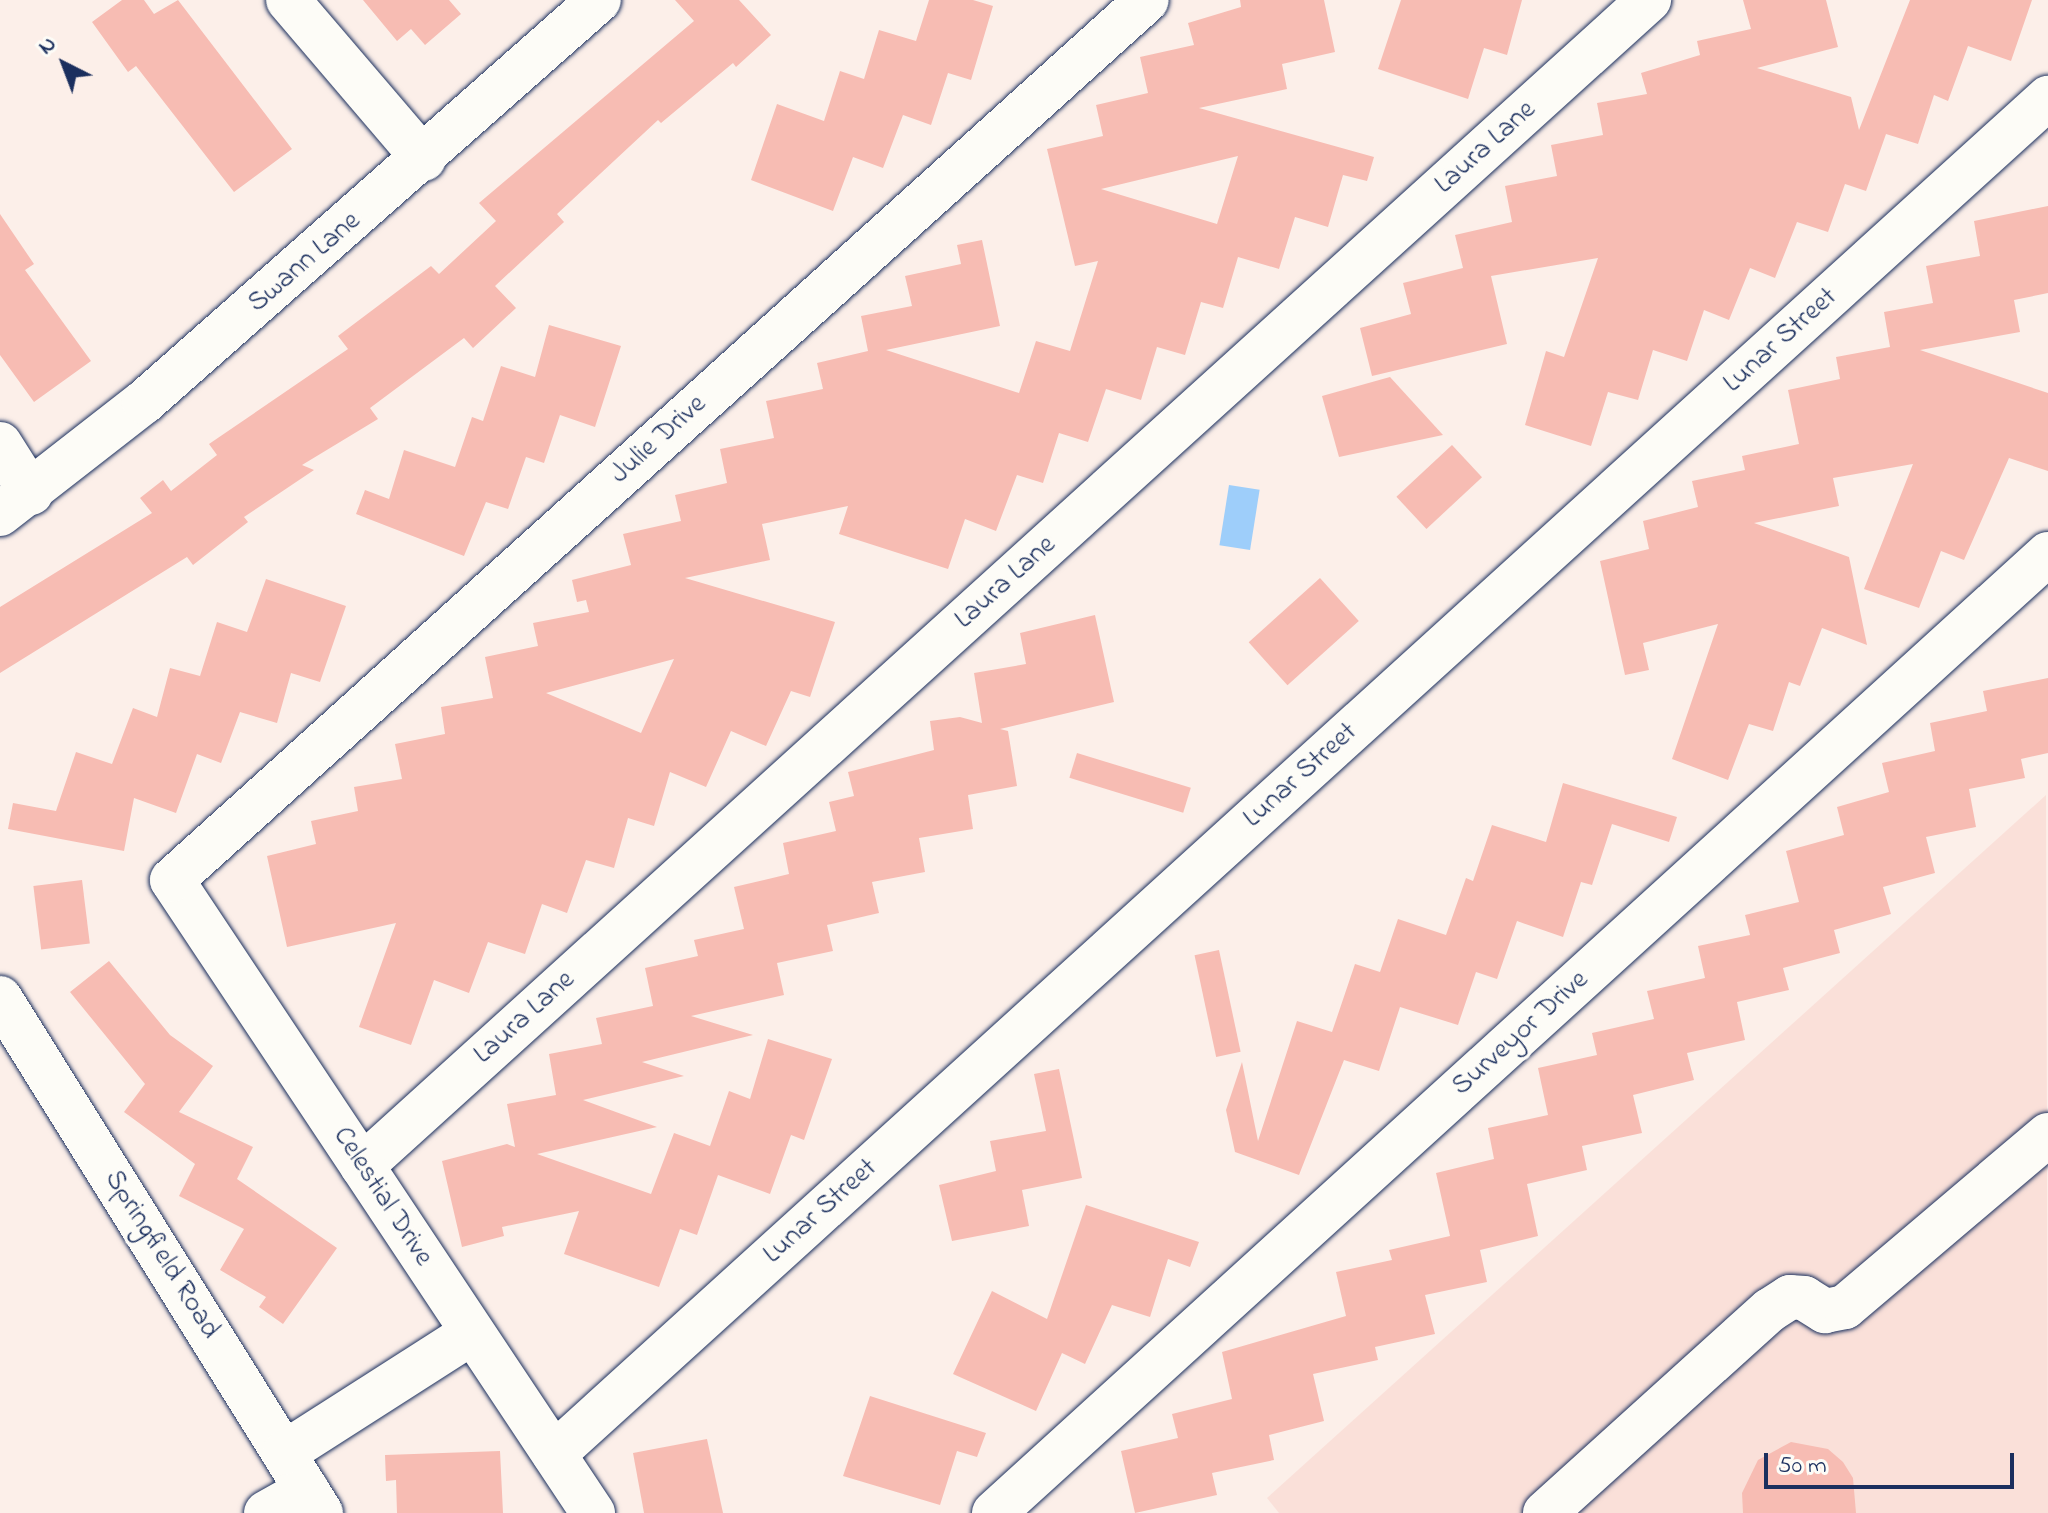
<!DOCTYPE html>
<style>
body{margin:0}
#map{position:relative;width:2048px;height:1513px;overflow:hidden;background:#fcefe9;font-family:"Indie Flower",sans-serif}
div>[style]{position:absolute}
.built>*{inset:0;background:#fae0d9}
.water>*{inset:0;background:#9ecefa;transform-origin:0 0}
.building>*{inset:0;background:#f7bcb3;transform-origin:0 0}
.roads{filter:drop-shadow(0 0 2px #1b2f5e) drop-shadow(0 0 2px #1b2f5e)}
.minor>*{height:44px;margin:-22px;padding:0 22px;transform-origin:22px;border-radius:22px;background:#fdfcf7}
span{translate:-50% -50%;white-space:nowrap;text-align:center;line-height:1.15;-webkit-text-stroke:7px #fdfcf7;paint-order:stroke}
.street-label{font-size:28px;color:#1b2f5e}
.north{position:absolute;left:24px;top:24px;width:80px;height:80px;-webkit-text-stroke:6px #fdfcf7;paint-order:stroke;rotate:318deg;font-size:22px;font-weight:700;line-height:32px;text-align:center;color:#1b2f5e}
.north::after{content:'';display:block;margin:auto;width:28px;height:36px;background:#1b2f5e;clip-path:polygon(50% 0,100% 100%,50% 72%,0 100%)}
.scale{position:absolute;left:1764px;top:1453px;width:250px;height:36px;box-sizing:border-box;border:4px solid #1b2f5e;border-top:0;padding-left:10px;font-size:24px;line-height:28px;white-space:nowrap;color:#1b2f5e;-webkit-text-stroke:6px #fdfcf7;paint-order:stroke}
</style>
<div id="map">
<div class="built">
<div style="clip-path:polygon(2046px 795px,2048px 1513px,1279px 1513px,1267px 1498px)"></div>
</div>
<div class="water">
<div style="left:1229px;top:485px;width:31px;height:61px;rotate:9deg"></div>
</div>
<div class="building">
<div style="clip-path:polygon(122px 0,144px 0,154px 14px,178px 0,292px 149px,234px 192px,136px 66px,128px 72px,92px 22px)"></div>
<div style="clip-path:polygon(363px 0,449px 0,461px 14px,425px 45px,411px 29px,397px 41px)"></div>
<div style="clip-path:polygon(675px 0,739px 0,771px 35px,736px 67px,733px 63px,661px 123px,658px 120px,557px 214px,564px 222px,495px 286px,516px 308px,473px 348px,464px 338px,370px 408px,378px 419px,302px 465px,314px 470px,244px 517px,248px 522px,193px 565px,187px 557px,0 673px,0 607px,152px 513px,140px 498px,163px 480px,171px 491px,217px 455px,209px 444px,348px 349px,338px 336px,431px 266px,439px 274px,496px 221px,479px 203px,694px 21px)"></div>
<div style="clip-path:polygon(929px 0,973px 0,993px 6px,971px 80px,948px 73px,931px 125px,903px 115px,883px 168px,853px 157px,833px 211px,751px 180px,777px 104px,824px 121px,840px 71px,864px 79px,879px 30px,916px 41px)"></div>
<div style="clip-path:polygon(evenodd,1240px 0,1324px 0,1335px 52px,1282px 64px,1287px 89px,1199px 108px,1374px 157px,1367px 181px,1343px 175px,1328px 227px,1295px 217px,1279px 269px,1238px 257px,1223px 308px,1201px 302px,1185px 355px,1157px 347px,1141px 400px,1106px 389px,1088px 442px,1059px 433px,1043px 483px,1017px 475px,996px 531px,965px 519px,948px 569px,839px 534px,848px 506px,762px 524px,770px 560px,685px 578px,835px 622px,810px 697px,791px 691px,766px 746px,731px 731px,706px 787px,670px 772px,654px 826px,628px 818px,614px 868px,586px 860px,567px 913px,542px 904px,525px 954px,488px 942px,469px 993px,434px 980px,411px 1045px,359px 1027px,396px 923px,287px 947px,267px 856px,316px 844px,311px 821px,358px 811px,354px 787px,402px 779px,395px 744px,445px 734px,441px 707px,493px 698px,485px 657px,538px 646px,533px 623px,589px 612px,586px 600px,577px 602px,572px 580px,631px 565px,623px 534px,681px 521px,675px 495px,727px 483px,720px 449px,774px 438px,766px 401px,823px 389px,817px 363px,868px 351px,861px 316px,912px 306px,905px 276px,961px 264px,957px 245px,982px 240px,1000px 326px,886px 350px,1019px 393px,1036px 341px,1070px 351px,1098px 261px,1075px 266px,1047px 149px,1103px 136px,1096px 105px,1148px 93px,1140px 57px,1194px 45px,1188px 23px,1241px 7px,1240px 0,1238px 156px,1217px 224px,1101px 189px,1238px 156px,1240px 0,674px 659px,641px 733px,546px 693px,674px 659px)"></div>
<div style="clip-path:polygon(1401px 0,1522px 0,1507px 55px,1484px 48px,1468px 99px,1378px 69px)"></div>
<div style="clip-path:polygon(1743px 0,1826px 0,1838px 47px,1757px 68px,1851px 97px,1859px 130px,1910px 0,2032px 0,2011px 61px,1968px 46px,1948px 101px,1934px 95px,1918px 144px,1886px 134px,1866px 191px,1845px 184px,1828px 232px,1797px 222px,1775px 278px,1750px 268px,1729px 320px,1704px 310px,1687px 361px,1653px 350px,1638px 400px,1608px 392px,1591px 446px,1525px 425px,1546px 351px,1564px 357px,1598px 258px,1491px 276px,1507px 344px,1372px 376px,1360px 328px,1411px 314px,1403px 283px,1463px 268px,1455px 235px,1512px 222px,1505px 186px,1557px 176px,1551px 145px,1603px 135px,1597px 103px,1647px 94px,1641px 73px,1700px 55px,1697px 41px,1751px 29px)"></div>
<div style="clip-path:polygon(2048px 206px,2048px 293px,2014px 300px,2020px 332px,1920px 350px,2048px 393px,2048px 471px,2009px 458px,1964px 560px,1941px 551px,1919px 608px,1864px 589px,1913px 464px,1833px 478px,1839px 506px,1754px 523px,1849px 557px,1867px 645px,1822px 628px,1800px 686px,1789px 682px,1773px 731px,1749px 724px,1728px 780px,1672px 759px,1718px 624px,1643px 643px,1649px 670px,1625px 675px,1600px 561px,1649px 549px,1643px 521px,1698px 507px,1692px 481px,1745px 470px,1742px 456px,1799px 444px,1788px 390px,1840px 379px,1836px 357px,1890px 347px,1884px 312px,1933px 303px,1926px 266px,1980px 256px,1974px 221px)"></div>
<div style="clip-path:polygon(0 214px,34px 264px,25px 270px,91px 361px,34px 402px,0 355px)"></div>
<div style="clip-path:polygon(549px 325px,621px 346px,595px 427px,560px 415px,544px 463px,526px 457px,508px 509px,486px 502px,464px 556px,356px 514px,365px 490px,389px 499px,404px 450px,455px 467px,472px 417px,483px 421px,501px 366px,535px 377px)"></div>
<div style="clip-path:polygon(1390px 377px,1443px 435px,1339px 457px,1322px 396px)"></div>
<div style="left:1452px;top:445px;width:44px;height:76px;rotate:47deg"></div>
<div style="left:1320px;top:578px;width:58px;height:96px;rotate:48deg"></div>
<div style="clip-path:polygon(266px 579px,346px 606px,320px 682px,291px 673px,277px 723px,240px 712px,221px 763px,197px 754px,176px 813px,134px 798px,124px 851px,8px 829px,13px 803px,56px 811px,76px 752px,112px 764px,133px 708px,157px 717px,170px 668px,200px 676px,217px 622px,247px 632px)"></div>
<div style="clip-path:polygon(1095px 615px,1114px 702px,1000px 729px,1008px 731px,1017px 786px,968px 795px,973px 829px,919px 838px,925px 872px,872px 882px,879px 913px,827px 925px,833px 951px,777px 963px,784px 995px,691px 1016px,753px 1035px,642px 1062px,684px 1076px,583px 1100px,657px 1127px,537px 1154px,651px 1194px,674px 1133px,710px 1146px,729px 1091px,750px 1099px,768px 1039px,832px 1059px,804px 1140px,791px 1135px,770px 1194px,718px 1175px,697px 1235px,680px 1229px,659px 1287px,564px 1254px,579px 1211px,502px 1227px,504px 1236px,462px 1247px,442px 1161px,507px 1144px,515px 1147px,507px 1104px,556px 1095px,549px 1054px,602px 1044px,596px 1018px,653px 1006px,645px 968px,698px 956px,694px 940px,744px 929px,734px 887px,789px 874px,783px 843px,836px 831px,829px 802px,854px 796px,848px 772px,934px 750px,930px 721px,960px 717px,982px 723px,974px 673px,1026px 664px,1020px 633px)"></div>
<div style="clip-path:polygon(2048px 678px,2048px 753px,2021px 759px,2025px 778px,1969px 789px,1976px 827px,1926px 837px,1935px 873px,1883px 887px,1891px 914px,1834px 930px,1840px 953px,1783px 968px,1789px 990px,1737px 1002px,1745px 1040px,1687px 1053px,1694px 1080px,1633px 1095px,1642px 1133px,1582px 1146px,1587px 1170px,1527px 1184px,1538px 1236px,1480px 1250px,1487px 1282px,1425px 1295px,1435px 1334px,1375px 1347px,1378px 1360px,1313px 1374px,1324px 1421px,1269px 1435px,1274px 1460px,1212px 1473px,1217px 1495px,1135px 1513px,1121px 1451px,1178px 1438px,1172px 1414px,1232px 1399px,1222px 1352px,1346px 1316px,1336px 1272px,1392px 1260px,1389px 1250px,1450px 1236px,1436px 1173px,1494px 1159px,1488px 1128px,1548px 1115px,1538px 1068px,1597px 1055px,1592px 1033px,1654px 1019px,1647px 991px,1705px 978px,1698px 946px,1750px 935px,1745px 915px,1799px 902px,1786px 851px,1844px 835px,1837px 807px,1889px 792px,1882px 763px,1935px 751px,1930px 723px,1987px 711px,1983px 691px)"></div>
<div style="left:1077px;top:753px;width:119px;height:26px;rotate:17deg"></div>
<div style="clip-path:polygon(1563px 783px,1677px 817px,1669px 842px,1612px 824px,1592px 885px,1581px 882px,1563px 937px,1517px 921px,1497px 979px,1476px 972px,1458px 1025px,1400px 1007px,1379px 1071px,1344px 1060px,1299px 1175px,1235px 1152px,1226px 1110px,1242px 1062px,1258px 1141px,1297px 1021px,1332px 1032px,1355px 964px,1380px 972px,1398px 919px,1446px 935px,1466px 878px,1473px 881px,1492px 825px,1546px 842px)"></div>
<div style="left:82px;top:880px;width:64px;height:49px;rotate:83deg"></div>
<div style="left:1219px;top:950px;width:104px;height:25px;rotate:78deg"></div>
<div style="clip-path:polygon(109px 961px,170px 1035px,213px 1066px,179px 1112px,253px 1147px,237px 1179px,337px 1248px,283px 1324px,259px 1307px,266px 1297px,220px 1270px,244px 1229px,179px 1196px,195px 1164px,124px 1112px,145px 1084px,70px 992px)"></div>
<div style="clip-path:polygon(1059px 1069px,1082px 1178px,1022px 1190px,1029px 1226px,952px 1241px,939px 1185px,996px 1171px,990px 1141px,1046px 1131px,1034px 1074px)"></div>
<div style="clip-path:polygon(1086px 1205px,1199px 1242px,1190px 1267px,1168px 1259px,1150px 1317px,1112px 1305px,1085px 1364px,1062px 1353px,1036px 1411px,953px 1374px,992px 1291px,1047px 1319px)"></div>
<div style="clip-path:polygon(870px 1396px,986px 1433px,977px 1457px,957px 1451px,940px 1505px,843px 1476px)"></div>
<div style="clip-path:polygon(707px 1439px,723px 1513px,644px 1513px,633px 1453px)"></div>
<div style="clip-path:polygon(1791px 1442px,1828px 1449px,1843px 1462px,1853px 1478px,1856px 1513px,1743px 1513px,1742px 1493px,1758px 1460px)"></div>
<div style="clip-path:polygon(500px 1451px,503px 1513px,397px 1513px,396px 1480px,386px 1481px,385px 1455px)"></div>
</div>
<div class="roads">
<div class="minor">
<div style="left:288px;top:0;width:209px;rotate:49.5deg"></div>
<div style="left:0;top:444px;width:58px;rotate:57.7deg"></div>
<div style="left:0;top:514px;width:182px;rotate:-37.9deg"></div>
<div style="left:144px;top:402px;width:607px;rotate:-41.46deg"></div>
<div style="left:0;top:998px;width:607px;rotate:58.06deg"></div>
<div style="left:362px;top:1166px;width:1737px;rotate:-42.18deg"></div>
<div style="left:284px;top:1453px;width:223px;rotate:-32.6deg"></div>
<div style="left:554px;top:1454px;width:2018px;rotate:-42.23deg"></div>
<div style="left:266px;top:1513px;width:47px;rotate:-29.3deg"></div>
<div style="left:593px;top:1513px;width:760px;rotate:-123.63deg"></div>
<div style="left:172px;top:880px;width:1313px;rotate:-42.07deg"></div>
<div style="left:994px;top:1513px;width:1425px;rotate:-42.3deg"></div>
<div style="left:1545px;top:1513px;width:303px;rotate:-42.1deg"></div>
<div style="left:1770px;top:1310px;width:24px;rotate:-33deg"></div>
<div style="left:1790px;top:1297px;width:14px;rotate:4deg"></div>
<div style="left:1804px;top:1298px;width:25px;rotate:32deg"></div>
<div style="left:1825px;top:1311px;width:20px;rotate:-11deg"></div>
<div style="left:1845px;top:1307px;width:266px;rotate:-40.3deg"></div>
</div>
</div>
<div class="street-label">
<span style="left:1486px;top:148px;rotate:-42deg">Laura Lane</span>
<span style="left:305px;top:263px;rotate:-41deg">Swann Lane</span>
<span style="left:1781px;top:341px;rotate:-42deg">Lunar Street</span>
<span style="left:659px;top:440px;rotate:-42deg">Julie Drive</span>
<span style="left:1006px;top:583px;rotate:-42deg">Laura Lane</span>
<span style="left:1301px;top:776px;rotate:-42deg">Lunar Street</span>
<span style="left:525px;top:1018px;rotate:-42deg">Laura Lane</span>
<span style="left:1521px;top:1034px;rotate:-42deg">Surveyor Drive</span>
<span style="left:382px;top:1197px;rotate:57deg">Celestial Drive</span>
<span style="left:821px;top:1212px;rotate:-42deg">Lunar Street</span>
<span style="left:161px;top:1255px;rotate:58deg">Springfield Road</span>
</div>
<div class="north">N</div>
<div class="scale">50 m</div>
</div>
